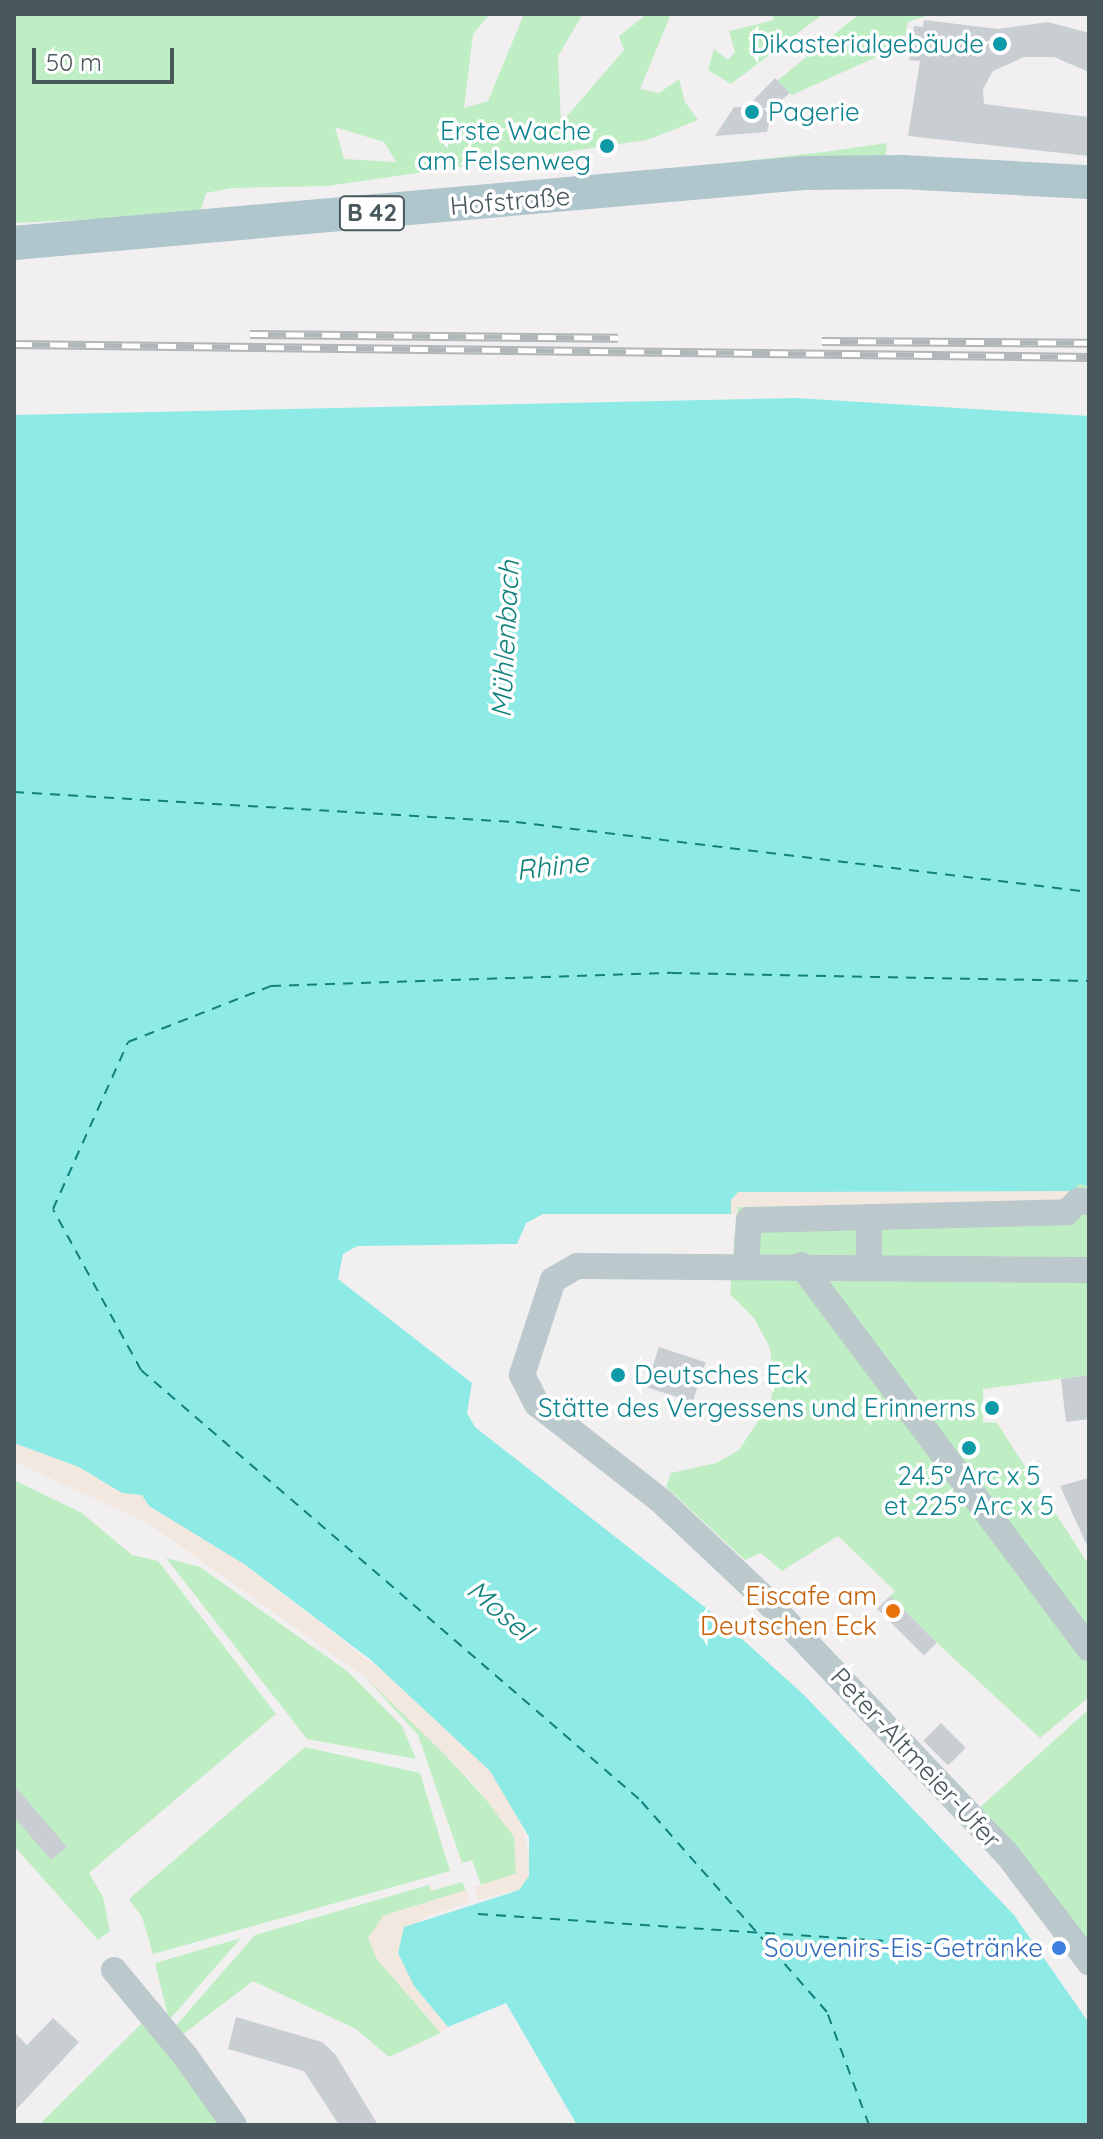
<!DOCTYPE html>
<meta charset="utf-8">
<style>
body{margin:0}
#map{position:relative;width:1103px;height:2139px;overflow:hidden;background:#f2eff0;font-family:Quicksand,sans-serif}
div>[style]{position:absolute}
.green>*{inset:0;background:#bfeec4}
.sand>*{inset:0;background:#f2e8e0}
.water>*{inset:0;background:#8deae4}
.ferry>*{height:2px;margin-top:-1px;transform-origin:0;background:repeating-linear-gradient(90deg,#10827b 0 10px,transparent 0 18px)}
.building>*{inset:0;background:#c9ced2;transform-origin:0 0}
.minor>*{height:26px;margin:-13px;padding:0 13px;transform-origin:13px;border-radius:13px;background:#bbc8cc}
.major>*{height:34px;margin:-17px;padding:0 17px;transform-origin:17px;border-radius:17px;background:#b0c6cd}
.rail>*{height:9px;margin-top:-4.5px;transform-origin:0;background:repeating-linear-gradient(90deg,#fff 0 18px,#b1b7b9 0 36px);box-sizing:border-box;border-block:2px solid #b1b7b9}
.dots>*{width:22px;height:22px;translate:-50% -50%;box-sizing:border-box;border:4px solid #fff;border-radius:50%}
span{translate:-50% -50%;white-space:nowrap;text-align:center;line-height:1.15;-webkit-text-stroke:7px #fff;paint-order:stroke}
.shield-label span{padding:2px 6px;background:#fff;border:2px solid;border-radius:6px;-webkit-text-stroke-width:0}
.shield-label{font-size:24px;color:#48585c;font-weight:700}
.culture-label{font-size:26px;color:#0d838f}
.right{translate:-100% -50%;text-align:right}
.left{translate:0 -50%;text-align:left}
.street-label{font-size:26px;color:#48585c}
.food-label{font-size:26px;color:#c56008}
.shop-label{font-size:26px;color:#366cbe}
.water-label{font-size:28px;color:#10827b;font-style:italic}
.frame{position:absolute;inset:0;border:16px solid #48585c;pointer-events:none}
.scale{position:absolute;left:32px;top:48px;width:142px;height:36px;box-sizing:border-box;border:4px solid #48585c;border-top:0;padding-left:10px;font-size:24px;line-height:28px;white-space:nowrap;color:#48585c;-webkit-text-stroke:6px #fff;paint-order:stroke}
</style>
<div id="map">
<div class="green">
<div style="clip-path:polygon(evenodd,14px 14px,490px 14px,473px 34px,464px 108px,488px 101px,524px 14px,583px 14px,558px 56px,561px 123px,624px 50px,619px 36px,647px 14px,671px 14px,640px 89px,659px 93px,679px 79px,685px 102px,698px 120px,647px 140px,327px 186px,232px 188px,206px 193px,200px 212px,183px 215px,14px 223px,14px 14px,335px 127px,384px 142px,396px 162px,344px 159px,335px 127px)"></div>
<div style="clip-path:polygon(772px 14px,823px 14px,731px 84px,708px 70px,714px 49px,728px 60px,735px 52px,729px 31px,774px 20px)"></div>
<div style="clip-path:polygon(859px 14px,932px 14px,908px 22px,903px 45px,792px 95px,777px 81px)"></div>
<div style="clip-path:polygon(887px 143px,885px 161px,680px 168px,824px 152px)"></div>
<div style="clip-path:polygon(1079px 1184px,1089px 1186px,1089px 1375px,983px 1389px,983px 1422px,997px 1423px,1089px 1565px,1089px 1697px,1040px 1738px,937px 1643px,890px 1596px,895px 1591px,838px 1536px,782px 1571px,761px 1553px,745px 1560px,666px 1487px,671px 1473px,716px 1463px,739px 1450px,770px 1403px,774px 1384px,770px 1348px,754px 1318px,730px 1294px,737px 1207px)"></div>
<div style="clip-path:polygon(14px 1480px,82px 1513px,132px 1555px,158px 1561px,276px 1714px,89px 1873px,103px 1897px,110px 1931px,98px 1940px,14px 1846px)"></div>
<div style="clip-path:polygon(166px 1558px,200px 1567px,347px 1671px,402px 1726px,416px 1759px,307px 1739px)"></div>
<div style="clip-path:polygon(365px 1677px,420px 1727px,500px 1815px,515px 1838px,516px 1874px,481px 1885px,472px 1860px,462px 1863px,418px 1735px)"></div>
<div style="clip-path:polygon(1089px 1709px,1088px 1891px,1089px 1955px,976px 1811px)"></div>
<div style="clip-path:polygon(305px 1747px,420px 1773px,450px 1871px,153px 1954px,142px 1917px,129px 1899px)"></div>
<div style="clip-path:polygon(462px 1882px,466px 1890px,383px 1916px,377px 1959px,441px 2033px,389px 2057px,356px 2029px,253px 1981px,178px 2038px,172px 2030px,255px 1935px,429px 1885px,431px 1891px)"></div>
<div style="clip-path:polygon(241px 1938px,169px 2020px,155px 1963px)"></div>
<div style="clip-path:polygon(144px 2021px,221px 2125px,39px 2125px)"></div>
</div>
<div class="sand">
<div style="clip-path:polygon(1002px 1189px,1072px 1191px,1061px 1202px,738px 1207px,737px 1214px,731px 1214px,731px 1200px,738px 1192px)"></div>
<div style="clip-path:polygon(14px 1443px,79px 1467px,122px 1493px,142px 1495px,149px 1506px,244px 1564px,403px 1687px,490px 1771px,518px 1812px,530px 1858px,529px 1876px,520px 1889px,478px 1900px,474px 1887px,516px 1874px,514px 1837px,472px 1781px,365px 1677px,149px 1524px,14px 1461px)"></div>
<div style="clip-path:polygon(466px 1890px,470px 1902px,420px 1919px,429px 2004px,448px 2027px,441px 2033px,377px 1959px,368px 1938px,383px 1916px)"></div>
</div>
<div class="water">
<div style="clip-path:polygon(796px 398px,1089px 416px,1089px 1186px,1079px 1184px,1072px 1191px,738px 1192px,731px 1200px,731px 1214px,543px 1214px,526px 1223px,517px 1244px,357px 1246px,343px 1254px,338px 1279px,472px 1383px,467px 1413px,475px 1427px,720px 1619px,805px 1696px,1014px 1915px,1089px 2023px,1089px 2125px,577px 2125px,506px 2003px,448px 2027px,414px 1986px,398px 1953px,404px 1927px,519px 1890px,529px 1876px,529px 1837px,490px 1771px,371px 1660px,244px 1564px,149px 1506px,142px 1495px,122px 1493px,79px 1467px,14px 1443px,14px 415px)"></div>
</div>
<div class="ferry">
<div style="left:14px;top:792px;width:503px;rotate:3.42deg"></div>
<div style="left:516px;top:822px;width:577px;rotate:6.96deg"></div>
<div style="left:478px;top:1914px;width:558px;rotate:3.8deg"></div>
<div style="left:869px;top:2125px;width:121px;rotate:-110.4deg"></div>
<div style="left:827px;top:2012px;width:284px;rotate:-131.4deg"></div>
<div style="left:639px;top:1799px;width:657px;rotate:-139.26deg"></div>
<div style="left:141px;top:1370px;width:183px;rotate:-118.7deg"></div>
<div style="left:53px;top:1209px;width:183px;rotate:-65.8deg"></div>
<div style="left:128px;top:1042px;width:154px;rotate:-21.4deg"></div>
<div style="left:271px;top:986px;width:401px;rotate:-1.9deg"></div>
<div style="left:672px;top:973px;width:417px;rotate:1.1deg"></div>
</div>
<div class="building">
<div style="clip-path:polygon(924px 20px,998px 29px,1048px 22px,1089px 33px,1089px 72px,1054px 57px,1024px 57px,993px 71px,983px 89px,984px 104px,1089px 117px,1089px 156px,908px 136px,920px 61px,909px 60px,914px 26px,923px 27px)"></div>
<div style="clip-path:polygon(775px 78px,790px 93px,773px 107px,767px 132px,715px 136px,734px 107px,747px 107px)"></div>
<div style="left:659px;top:1347px;width:49px;height:42px;rotate:18deg"></div>
<div style="clip-path:polygon(1089px 1375px,1089px 1419px,1066px 1422px,1061px 1379px)"></div>
<div style="clip-path:polygon(1089px 1478px,1089px 1550px,1060px 1486px)"></div>
<div style="left:890px;top:1596px;width:66px;height:18px;rotate:45deg"></div>
<div style="left:941px;top:1723px;width:35px;height:25px;rotate:45deg"></div>
<div style="clip-path:polygon(14px 1785px,67px 1847px,51px 1860px,14px 1817px)"></div>
<div style="clip-path:polygon(236px 2017px,322px 2042px,335px 2054px,378px 2125px,339px 2125px,304px 2071px,228px 2049px)"></div>
<div style="clip-path:polygon(53px 2018px,79px 2042px,14px 2112px,14px 2032px,27px 2045px)"></div>
</div>
<div class="minor">
<div style="left:746px;top:1265px;width:45px;rotate:-86.2deg"></div>
<div style="left:749px;top:1220px;width:318px;rotate:-1.4deg"></div>
<div style="left:1067px;top:1212px;width:16px;rotate:-45deg"></div>
<div style="left:1078px;top:1201px;width:11px;rotate:5deg"></div>
<div style="left:801px;top:1265px;width:479px;rotate:53.1deg"></div>
<div style="left:869px;top:1267px;width:48px;rotate:-90deg"></div>
<div style="left:1089px;top:1270px;width:512px;rotate:-179.55deg"></div>
<div style="left:577px;top:1266px;width:28px;rotate:150deg"></div>
<div style="left:553px;top:1280px;width:100px;rotate:108.1deg"></div>
<div style="left:522px;top:1375px;width:33px;rotate:63deg"></div>
<div style="left:537px;top:1404px;width:156px;rotate:38deg"></div>
<div style="left:660px;top:1500px;width:139px;rotate:43.2deg"></div>
<div style="left:761px;top:1595px;width:357px;rotate:46.5deg"></div>
<div style="left:1007px;top:1854px;width:136px;rotate:52.8deg"></div>
<div style="left:114px;top:1970px;width:113px;rotate:50.4deg"></div>
<div style="left:186px;top:2057px;width:83px;rotate:54.8deg"></div>
</div>
<div class="major">
<div style="left:14px;top:243px;width:793px;rotate:-5.06deg"></div>
<div style="left:804px;top:173px;width:98px;rotate:-0.6deg"></div>
<div style="left:902px;top:172px;width:187px;rotate:3.1deg"></div>
</div>
<div class="rail">
<div style="left:250px;top:334px;width:368px;rotate:0.6deg"></div>
<div style="left:822px;top:341px;width:267px;rotate:0.4deg"></div>
<div style="left:14px;top:344px;width:1075px;rotate:0.69deg"></div>
</div>
<div class="dots">
<div style="left:1000px;top:44px;background:#0f9aa8"></div>
<div style="left:752px;top:112px;background:#0f9aa8"></div>
<div style="left:607px;top:146px;background:#0f9aa8"></div>
<div style="left:618px;top:1375px;background:#0f9aa8"></div>
<div style="left:992px;top:1408px;background:#0f9aa8"></div>
<div style="left:969px;top:1448px;background:#0f9aa8"></div>
<div style="left:893px;top:1611px;background:#e8710a"></div>
<div style="left:1059px;top:1948px;background:#3f7fe0"></div>
</div>
<div class="shield-label">
<span style="left:372px;top:213px">B 42</span>
</div>
<div class="culture-label">
<span class="right" style="left:984px;top:44px">Dikasterialgebäude</span>
<span class="left" style="left:768px;top:112px">Pagerie</span>
<span class="right" style="left:591px;top:146px">Erste Wache<br>am Felsenweg</span>
<span class="left" style="left:634px;top:1375px">Deutsches Eck</span>
<span class="right" style="left:976px;top:1408px">Stätte des Vergessens und Erinnerns</span>
<span style="left:969px;top:1491px">24.5° Arc x 5<br>et 225° Arc x 5</span>
</div>
<div class="street-label">
<span style="left:510px;top:201px;rotate:-5deg">Hofstraße</span>
<span style="left:916px;top:1758px;rotate:47deg">Peter-Altmeier-Ufer</span>
</div>
<div class="food-label">
<span class="right" style="left:877px;top:1611px">Eiscafe am<br>Deutschen Eck</span>
</div>
<div class="shop-label">
<span class="right" style="left:1043px;top:1948px">Souvenirs-Eis-Getränke</span>
</div>
<div class="water-label">
<span style="left:505px;top:639px;rotate:-87deg">Mühlenbach</span>
<span style="left:552px;top:866px;rotate:-7deg">Rhine</span>
<span style="left:500px;top:1610px;rotate:41deg">Mosel</span>
</div>
<div class="frame"></div>
<div class="scale">50 m</div>
</div>
